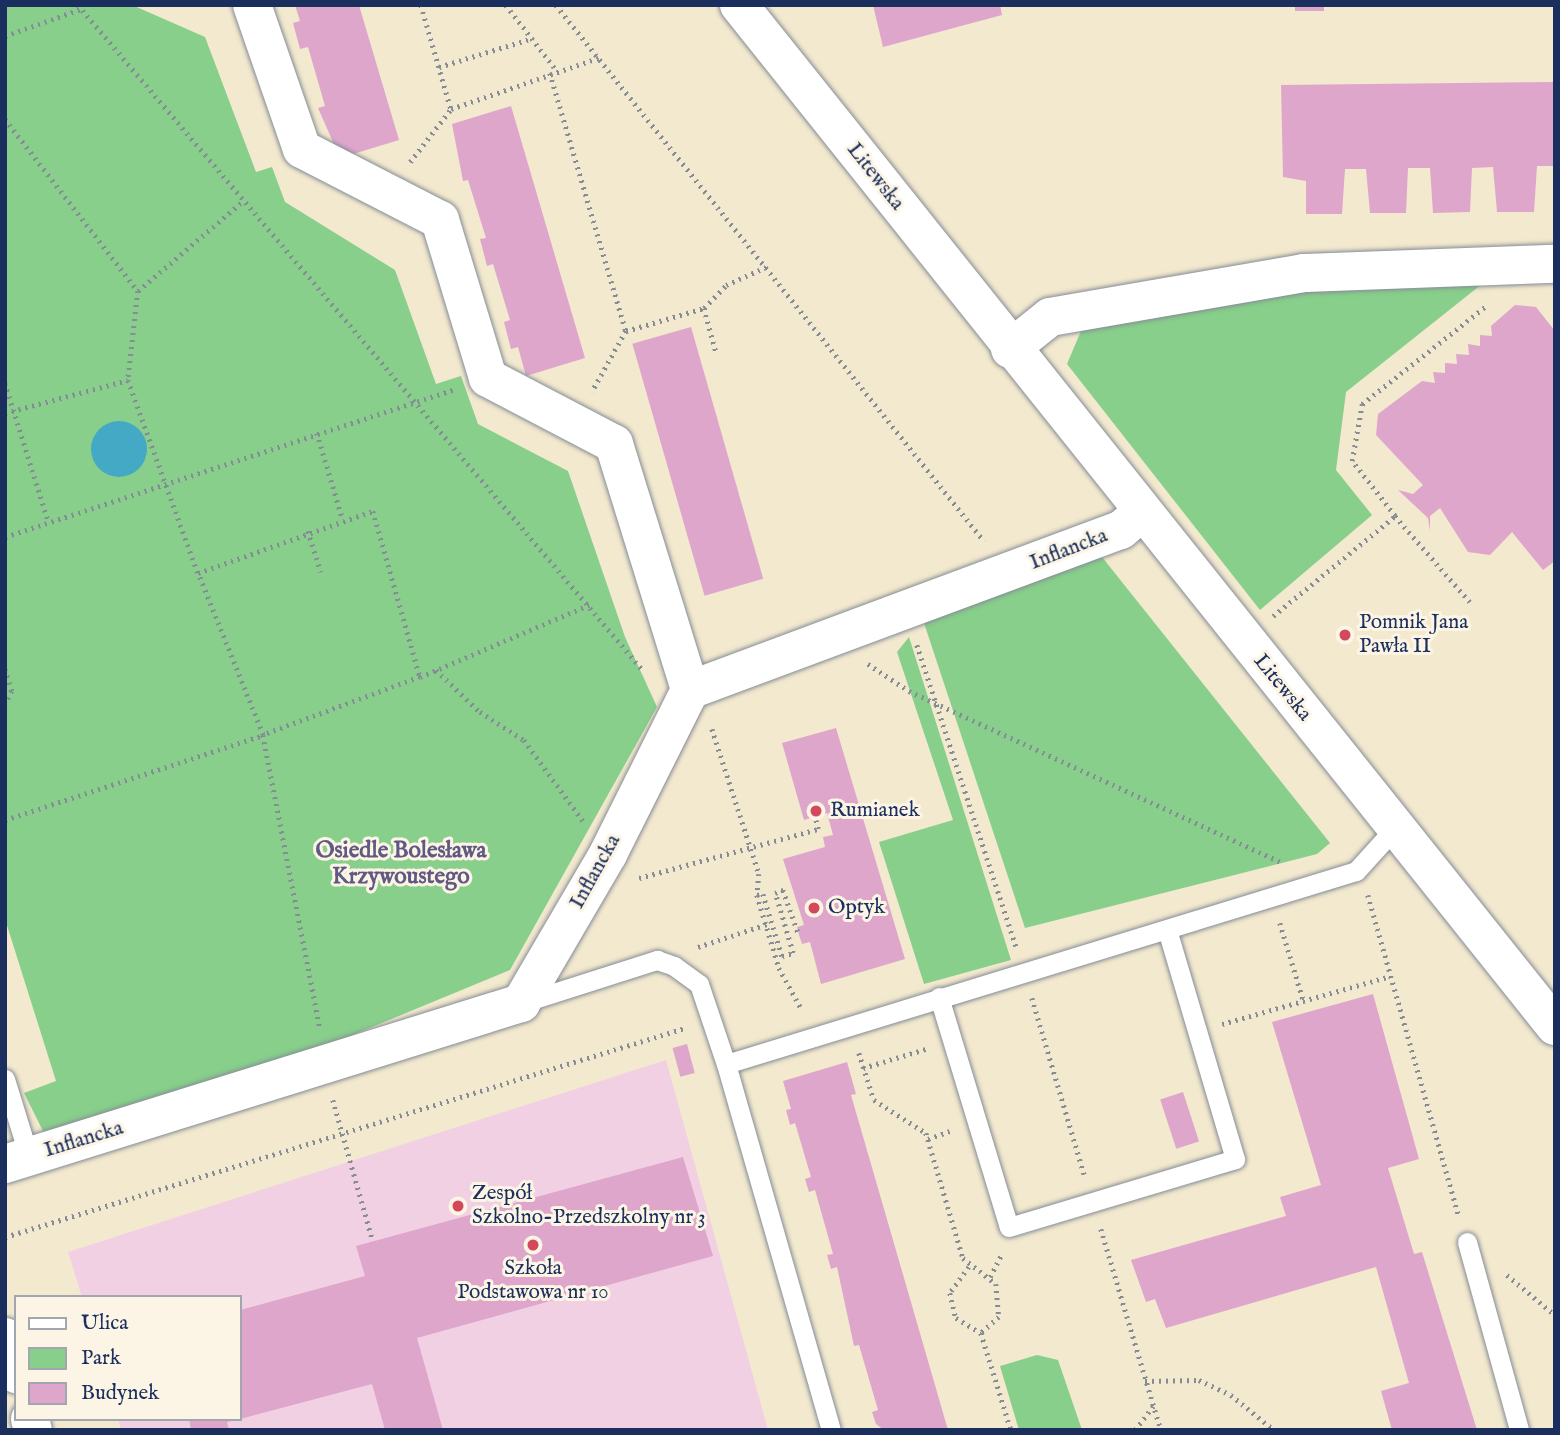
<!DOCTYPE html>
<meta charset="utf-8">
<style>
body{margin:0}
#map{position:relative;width:1560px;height:1435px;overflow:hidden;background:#f2e9ce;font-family:"IM FELL English",serif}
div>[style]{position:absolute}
.built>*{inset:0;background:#f1d0e3}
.green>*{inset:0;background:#87cf8a}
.water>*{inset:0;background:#44a9c4}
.round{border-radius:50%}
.building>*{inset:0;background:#dfa6cc;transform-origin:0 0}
.path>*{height:4.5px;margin-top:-2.25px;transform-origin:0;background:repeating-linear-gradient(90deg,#868c96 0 2px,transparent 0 7px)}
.roads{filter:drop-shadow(0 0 2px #868c96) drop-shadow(0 0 2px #868c96)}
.lane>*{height:19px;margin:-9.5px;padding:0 9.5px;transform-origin:9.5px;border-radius:9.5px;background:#fff}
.street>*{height:38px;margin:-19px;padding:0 19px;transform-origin:19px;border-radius:19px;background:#fff}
.secondary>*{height:38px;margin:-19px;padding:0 19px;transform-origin:19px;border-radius:19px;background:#fff}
.dots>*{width:19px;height:19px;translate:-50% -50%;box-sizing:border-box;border:4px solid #fcf5e5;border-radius:50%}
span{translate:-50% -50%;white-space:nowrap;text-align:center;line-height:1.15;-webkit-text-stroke:6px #fcf5e5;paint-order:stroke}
.street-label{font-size:21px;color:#1b2f5e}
.poi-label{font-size:21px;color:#1b2f5e}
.left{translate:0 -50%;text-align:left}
.neighbourhood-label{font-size:23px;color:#605984;font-weight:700}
.frame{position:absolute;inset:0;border:7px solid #1b2f5e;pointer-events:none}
.legend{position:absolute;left:14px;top:1295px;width:228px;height:126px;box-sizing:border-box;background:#fcf5e5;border:2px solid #a2a6af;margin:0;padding:9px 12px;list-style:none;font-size:21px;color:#1b2f5e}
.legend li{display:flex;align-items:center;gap:14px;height:35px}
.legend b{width:35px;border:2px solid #a2a6af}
</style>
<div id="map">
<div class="built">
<div style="clip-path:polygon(666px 1060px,768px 1430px,121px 1430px,118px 1419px,240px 1419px,240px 1297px,82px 1297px,68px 1252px)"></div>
</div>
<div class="green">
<div style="clip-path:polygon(5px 5px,132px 5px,205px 37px,256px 172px,272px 167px,285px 202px,395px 270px,436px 384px,461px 376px,478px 424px,568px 471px,625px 637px,657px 707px,510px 970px,331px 1044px,44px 1133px,24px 1093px,56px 1081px,5px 919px)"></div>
<div style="clip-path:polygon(1482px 284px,1346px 392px,1336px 470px,1372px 515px,1260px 610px,1067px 364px,1081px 331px,1302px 292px)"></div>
<div style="clip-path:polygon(1102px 557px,1330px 843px,1317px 854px,1025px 928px,924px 623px)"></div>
<div style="clip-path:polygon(909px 637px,1011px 960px,924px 984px,879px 842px,953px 820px,897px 652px)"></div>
<div style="clip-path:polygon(1037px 1355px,1058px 1360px,1082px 1430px,1019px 1430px,1000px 1366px)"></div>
</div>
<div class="water">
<div class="round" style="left:91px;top:421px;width:56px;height:56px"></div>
</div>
<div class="building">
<div style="clip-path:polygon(295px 5px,359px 5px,399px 140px,340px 158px,318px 108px,325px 106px,308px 47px,300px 49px,293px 23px,300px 21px)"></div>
<div style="clip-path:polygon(873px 5px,1000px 5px,1002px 15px,883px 47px)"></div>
<div style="left:1295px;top:5px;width:29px;height:6px"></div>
<div style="clip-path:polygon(1555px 82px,1555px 166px,1537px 166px,1534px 212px,1497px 212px,1493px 167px,1472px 168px,1470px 212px,1433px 213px,1430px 168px,1408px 168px,1406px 213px,1370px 213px,1366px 169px,1345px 169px,1342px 214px,1306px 214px,1306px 181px,1283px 177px,1281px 85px)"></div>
<div style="clip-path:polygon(511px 106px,585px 358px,526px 376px,518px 347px,511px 349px,504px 322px,510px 320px,493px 264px,487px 266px,480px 239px,486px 238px,468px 180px,463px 181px,452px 124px)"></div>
<div style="clip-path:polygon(1515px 305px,1536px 307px,1555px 331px,1555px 561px,1543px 570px,1512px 532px,1490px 555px,1468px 552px,1440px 508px,1430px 516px,1430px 531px,1428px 518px,1398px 490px,1413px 494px,1423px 485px,1376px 435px,1378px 414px,1422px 381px,1435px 383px,1433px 372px,1445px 373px,1445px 363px,1457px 364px,1456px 354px,1469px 355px,1468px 344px,1480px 346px,1480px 335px,1492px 336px,1491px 326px)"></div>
<div style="left:691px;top:327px;width:262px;height:61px;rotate:74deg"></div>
<div style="clip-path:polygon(836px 728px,905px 959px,821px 984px,810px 942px,802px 944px,799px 935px,797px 927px,804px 925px,783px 859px,825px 847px,823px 837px,833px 835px,827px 813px,804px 820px,782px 743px)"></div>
<div style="clip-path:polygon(1373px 994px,1419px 1159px,1388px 1168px,1414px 1254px,1422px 1252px,1477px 1430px,1392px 1430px,1381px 1391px,1409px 1383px,1376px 1267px,1166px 1328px,1155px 1299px,1146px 1302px,1131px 1260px,1286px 1216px,1280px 1197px,1321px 1185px,1272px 1022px)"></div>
<div style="left:687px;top:1044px;width:30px;height:15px;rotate:75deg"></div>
<div style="clip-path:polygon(847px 1062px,856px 1094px,851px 1095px,948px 1430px,884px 1430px,876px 1424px,872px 1412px,878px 1410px,859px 1345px,854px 1346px,837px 1267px,831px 1269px,827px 1255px,833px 1254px,815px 1190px,809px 1192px,805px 1179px,811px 1177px,795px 1123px,790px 1125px,786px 1110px,791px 1109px,783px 1081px)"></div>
<div style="left:1183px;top:1092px;width:52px;height:24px;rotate:72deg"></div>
<div style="clip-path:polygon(683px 1157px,713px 1256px,417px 1338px,443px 1430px,385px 1430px,372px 1384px,240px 1419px,240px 1310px,365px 1276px,356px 1246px)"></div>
<div style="clip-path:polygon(189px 1419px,235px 1419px,236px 1420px,227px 1422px,229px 1430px,191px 1430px)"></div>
</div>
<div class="path">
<div style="left:78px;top:5px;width:871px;rotate:49.66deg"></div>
<div style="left:421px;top:5px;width:108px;rotate:73.9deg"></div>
<div style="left:506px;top:5px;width:83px;rotate:52.3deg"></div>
<div style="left:556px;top:5px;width:686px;rotate:51.39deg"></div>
<div style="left:5px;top:36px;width:81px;rotate:-19.6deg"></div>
<div style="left:439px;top:67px;width:98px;rotate:-17.1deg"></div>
<div style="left:550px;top:73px;width:269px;rotate:73.6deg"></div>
<div style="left:626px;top:331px;width:70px;rotate:119.1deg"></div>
<div style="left:5px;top:119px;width:217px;rotate:52.3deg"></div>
<div style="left:138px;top:291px;width:90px;rotate:96.4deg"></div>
<div style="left:128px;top:380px;width:205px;rotate:70.1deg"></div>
<div style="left:410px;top:162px;width:67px;rotate:-52.3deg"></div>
<div style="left:451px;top:109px;width:156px;rotate:-19.1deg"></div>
<div style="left:138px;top:291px;width:137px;rotate:-40.6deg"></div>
<div style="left:704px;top:308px;width:46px;rotate:74.7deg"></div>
<div style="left:626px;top:331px;width:81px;rotate:-16.4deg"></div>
<div style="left:704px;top:308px;width:32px;rotate:-46deg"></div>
<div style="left:726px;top:285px;width:44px;rotate:-24.2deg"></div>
<div style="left:5px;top:383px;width:147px;rotate:72.6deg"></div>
<div style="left:5px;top:413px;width:127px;rotate:-15deg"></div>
<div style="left:317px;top:433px;width:91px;rotate:73.4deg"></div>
<div style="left:1395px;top:516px;width:114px;rotate:48.9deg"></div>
<div style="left:308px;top:531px;width:43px;rotate:72.4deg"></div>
<div style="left:5px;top:537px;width:473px;rotate:-18.2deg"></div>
<div style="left:1273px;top:616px;width:158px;rotate:-39.3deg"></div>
<div style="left:1395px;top:516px;width:70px;rotate:-128deg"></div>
<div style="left:1352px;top:461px;width:58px;rotate:-80deg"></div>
<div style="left:1362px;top:404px;width:157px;rotate:-38.3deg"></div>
<div style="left:917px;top:645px;width:317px;rotate:71.8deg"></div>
<div style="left:868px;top:664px;width:49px;rotate:33.4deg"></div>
<div style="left:909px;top:691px;width:412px;rotate:24.7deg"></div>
<div style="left:5px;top:669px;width:23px;rotate:72deg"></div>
<div style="left:12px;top:691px;width:15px;rotate:118deg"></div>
<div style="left:436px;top:670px;width:61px;rotate:43.7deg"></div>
<div style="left:480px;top:712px;width:52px;rotate:32.5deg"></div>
<div style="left:524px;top:740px;width:100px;rotate:53.9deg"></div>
<div style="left:420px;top:677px;width:167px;rotate:159.7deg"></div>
<div style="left:263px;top:735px;width:175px;rotate:-111.9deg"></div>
<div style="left:198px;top:573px;width:186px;rotate:-19.5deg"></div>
<div style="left:373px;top:511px;width:173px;rotate:74.2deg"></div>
<div style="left:420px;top:677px;width:184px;rotate:-23.1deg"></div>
<div style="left:712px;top:729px;width:152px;rotate:72deg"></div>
<div style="left:759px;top:874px;width:21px;rotate:95deg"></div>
<div style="left:757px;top:895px;width:76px;rotate:73.2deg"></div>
<div style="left:779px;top:968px;width:46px;rotate:61.2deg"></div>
<div style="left:5px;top:820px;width:272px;rotate:-18.2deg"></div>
<div style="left:263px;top:735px;width:298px;rotate:79deg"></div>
<div style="left:639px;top:878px;width:186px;rotate:-15.3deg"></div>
<div style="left:818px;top:829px;width:12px;rotate:-104deg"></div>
<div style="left:757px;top:895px;width:6px;rotate:-9deg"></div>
<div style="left:763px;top:894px;width:65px;rotate:73deg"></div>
<div style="left:782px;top:956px;width:11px;rotate:-15deg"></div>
<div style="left:793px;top:953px;width:63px;rotate:-106.7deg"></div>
<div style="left:775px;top:893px;width:9px;rotate:-21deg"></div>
<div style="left:783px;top:890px;width:48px;rotate:70.4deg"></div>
<div style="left:1368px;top:895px;width:334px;rotate:74.2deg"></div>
<div style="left:1280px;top:923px;width:79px;rotate:73.2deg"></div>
<div style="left:698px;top:947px;width:73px;rotate:-18.4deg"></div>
<div style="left:1032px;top:998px;width:184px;rotate:73.5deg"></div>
<div style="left:1222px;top:1024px;width:175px;rotate:-15.9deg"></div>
<div style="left:859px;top:1053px;width:49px;rotate:72.3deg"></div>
<div style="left:874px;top:1100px;width:62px;rotate:32.4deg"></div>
<div style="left:926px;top:1133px;width:130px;rotate:73.5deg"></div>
<div style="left:963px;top:1258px;width:42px;rotate:38.2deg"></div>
<div style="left:996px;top:1284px;width:33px;rotate:85deg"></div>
<div style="left:999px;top:1317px;width:24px;rotate:138deg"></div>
<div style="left:981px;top:1333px;width:102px;rotate:72.8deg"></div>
<div style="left:863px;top:1068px;width:66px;rotate:-16.8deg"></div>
<div style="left:333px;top:1100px;width:147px;rotate:74.2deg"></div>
<div style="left:928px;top:1139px;width:23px;rotate:-20deg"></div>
<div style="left:1101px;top:1229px;width:210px;rotate:73.4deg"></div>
<div style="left:5px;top:1237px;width:711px;rotate:-17.08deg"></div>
<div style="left:969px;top:1267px;width:32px;rotate:126deg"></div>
<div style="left:950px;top:1293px;width:26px;rotate:77deg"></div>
<div style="left:956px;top:1318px;width:29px;rotate:31deg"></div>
<div style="left:1507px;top:1275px;width:62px;rotate:39.8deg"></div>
<div style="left:990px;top:1277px;width:27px;rotate:-63deg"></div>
<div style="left:1145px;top:1381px;width:54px;rotate:-1.1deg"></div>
<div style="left:1199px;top:1380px;width:35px;rotate:25deg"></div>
<div style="left:1231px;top:1395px;width:55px;rotate:39.1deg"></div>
<div style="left:1135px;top:1430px;width:30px;rotate:-53deg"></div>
</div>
<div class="roads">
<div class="lane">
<div style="left:939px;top:997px;width:240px;rotate:73.1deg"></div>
<div style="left:1009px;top:1227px;width:236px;rotate:-16.7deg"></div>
<div style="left:1235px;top:1159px;width:239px;rotate:-106.5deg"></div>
<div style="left:525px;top:1002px;width:139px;rotate:-17.7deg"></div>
<div style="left:657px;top:960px;width:18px;rotate:19deg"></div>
<div style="left:674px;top:966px;width:31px;rotate:36deg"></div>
<div style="left:699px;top:984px;width:84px;rotate:71.4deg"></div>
<div style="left:726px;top:1064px;width:659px;rotate:-17.03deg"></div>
<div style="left:1356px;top:871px;width:58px;rotate:-47.8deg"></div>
<div style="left:726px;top:1064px;width:381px;rotate:74deg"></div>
<div style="left:5px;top:1079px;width:82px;rotate:72.9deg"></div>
<div style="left:1467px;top:1242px;width:195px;rotate:74.5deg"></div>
</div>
<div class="street">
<div style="left:252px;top:5px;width:152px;rotate:70.9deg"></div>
<div style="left:302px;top:149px;width:155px;rotate:27.2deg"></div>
<div style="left:440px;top:220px;width:165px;rotate:73.1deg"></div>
<div style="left:488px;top:378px;width:142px;rotate:27.6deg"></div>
<div style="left:614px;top:444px;width:257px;rotate:72.8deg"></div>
<div style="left:1010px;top:349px;width:51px;rotate:-38.7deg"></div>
<div style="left:1050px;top:317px;width:258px;rotate:-9.8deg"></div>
<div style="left:1304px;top:273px;width:251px;rotate:-2.1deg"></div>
<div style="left:5px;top:1164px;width:541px;rotate:-17.33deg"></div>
<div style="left:521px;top:1003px;width:173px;rotate:-59.7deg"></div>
<div style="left:608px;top:854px;width:183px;rotate:-63.4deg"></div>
<div style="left:690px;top:690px;width:460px;rotate:-20.4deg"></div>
<div style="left:1121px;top:530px;width:28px;rotate:-41deg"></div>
<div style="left:5px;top:1337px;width:39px;rotate:73deg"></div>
<div style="left:30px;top:1419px;width:11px;rotate:75deg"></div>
</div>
<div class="secondary">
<div style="left:739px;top:5px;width:1307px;rotate:51.37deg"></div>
</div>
</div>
<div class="dots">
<div style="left:1345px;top:635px;background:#d1495b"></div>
<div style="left:816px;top:811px;background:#d1495b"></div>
<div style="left:814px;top:908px;background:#d1495b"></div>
<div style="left:458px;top:1206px;background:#d1495b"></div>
<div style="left:533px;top:1245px;background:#d1495b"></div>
</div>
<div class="street-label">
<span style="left:875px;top:177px;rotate:52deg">Litewska</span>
<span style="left:1069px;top:550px;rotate:-21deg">Inflancka</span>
<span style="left:1282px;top:688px;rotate:51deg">Litewska</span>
<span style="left:596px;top:872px;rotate:-61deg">Inflancka</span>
<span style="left:84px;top:1140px;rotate:-17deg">Inflancka</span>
</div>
<div class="poi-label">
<span class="left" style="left:1359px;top:635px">Pomnik Jana<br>Pawła II</span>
<span class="left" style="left:830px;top:811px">Rumianek</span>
<span class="left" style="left:828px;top:908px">Optyk</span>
<span class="left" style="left:472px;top:1206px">Zespół<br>Szkolno-Przedszkolny nr 3</span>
<span style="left:533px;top:1281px">Szkoła<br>Podstawowa nr 10</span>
</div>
<div class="neighbourhood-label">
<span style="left:401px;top:864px">Osiedle Bolesława<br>Krzywoustego</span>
</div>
<div class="frame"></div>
<ul class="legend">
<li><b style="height:9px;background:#fff"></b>Ulica</li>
<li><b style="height:19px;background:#87cf8a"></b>Park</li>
<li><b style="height:19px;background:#dfa6cc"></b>Budynek</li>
</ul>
</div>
